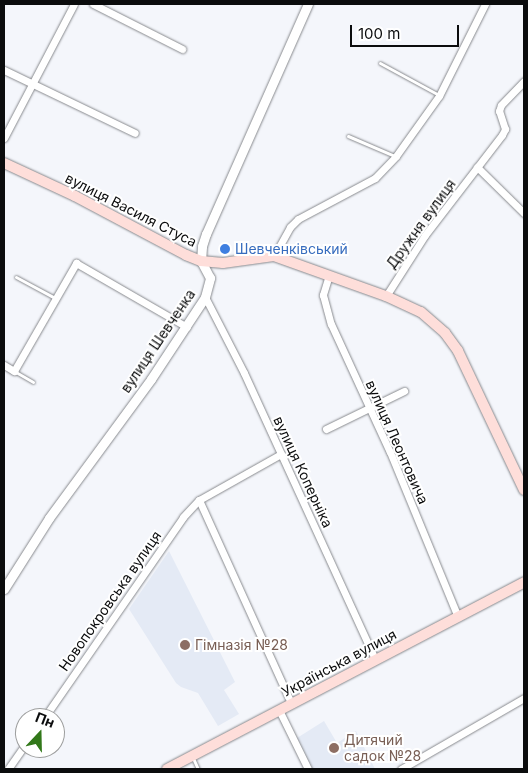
<!DOCTYPE html>
<meta charset="utf-8">
<style>
body{margin:0}
#map{position:relative;width:528px;height:773px;overflow:hidden;background:#f4f6fb;font-family:Inter,sans-serif}
div>[style]{position:absolute}
.built>*{inset:0;background:#e4eaf5}
.roads{filter:drop-shadow(0 0 1px #888a8e) drop-shadow(0 0 1px #888a8e)}
.service>*{height:3px;margin:-1.5px;padding:0 1.5px;transform-origin:1.5px;border-radius:1.5px;background:#fff}
.minor>*{height:7px;margin:-3.5px;padding:0 3.5px;transform-origin:3.5px;border-radius:3.5px;background:#fff}
.tertiary>*{height:9px;margin:-4.5px;padding:0 4.5px;transform-origin:4.5px;border-radius:4.5px;background:#fff}
.secondary>*{height:10px;margin:-5px;padding:0 5px;transform-origin:5px;border-radius:5px;background:#fededa}
.dots>*{width:14px;height:14px;translate:-50% -50%;box-sizing:border-box;border:2px solid #fff;border-radius:50%}
span{translate:-50% -50%;white-space:nowrap;text-align:center;line-height:1.15;-webkit-text-stroke:4px #fff;paint-order:stroke}
.street-label{font-size:14px;color:#0b0c0d}
.shop-label{font-size:14px;color:#366cbe}
.left{translate:0 -50%;text-align:left}
.education-label{font-size:14px;color:#785e54}
.frame{position:absolute;inset:0;border:5px solid #0b0c0d;pointer-events:none}
.north{position:absolute;left:15px;top:708px;width:50px;height:50px;box-sizing:border-box;background:#fff;border:1px solid #9d9e9e;border-radius:50%;rotate:21deg;font-size:14px;font-weight:700;line-height:20px;text-align:center;color:#0b0c0d}
.north::after{content:'';display:block;margin:auto;width:18px;height:22px;background:#32781a;clip-path:polygon(50% 0,100% 100%,50% 72%,0 100%)}
.scale{position:absolute;left:350px;top:25px;width:109px;height:22px;box-sizing:border-box;border:2px solid #0b0c0d;border-top:0;padding-left:6px;font-size:15px;line-height:18px;white-space:nowrap;color:#0b0c0d;-webkit-text-stroke:4px #fff;paint-order:stroke}
</style>
<div id="map">
<div class="built">
<div style="clip-path:polygon(169px 551px,235px 682px,224px 690px,239px 714px,218px 726px,198px 693px,181px 687px,176px 683px,129px 609px)"></div>
<div style="clip-path:polygon(324px 721px,337px 743px,356px 731px,375px 769px,313px 769px,297px 738px)"></div>
</div>
<div class="roads">
<div class="service">
<div style="left:380px;top:63px;width:67px;rotate:28.5deg"></div>
<div style="left:348px;top:136px;width:51px;rotate:23.1deg"></div>
<div style="left:16px;top:277px;width:44px;rotate:28.3deg"></div>
<div style="left:14px;top:371px;width:22px;rotate:30deg"></div>
<div style="left:193px;top:758px;width:12px;rotate:66deg"></div>
</div>
<div class="minor">
<div style="left:93px;top:4px;width:100px;rotate:26.8deg"></div>
<div style="left:4px;top:70px;width:145px;rotate:25.7deg"></div>
<div style="left:4px;top:138px;width:151px;rotate:-62.4deg"></div>
<div style="left:477px;top:167px;width:66px;rotate:44.4deg"></div>
<div style="left:274px;top:256px;width:33px;rotate:-61deg"></div>
<div style="left:290px;top:227px;width:11px;rotate:-45deg"></div>
<div style="left:298px;top:219px;width:87px;rotate:-28deg"></div>
<div style="left:375px;top:178px;width:30px;rotate:-46deg"></div>
<div style="left:396px;top:156px;width:74px;rotate:-54.4deg"></div>
<div style="left:439px;top:96px;width:103px;rotate:-63.4deg"></div>
<div style="left:329px;top:275px;width:21px;rotate:107deg"></div>
<div style="left:323px;top:295px;width:30px;rotate:75deg"></div>
<div style="left:331px;top:324px;width:141px;rotate:65.3deg"></div>
<div style="left:390px;top:452px;width:178px;rotate:67.6deg"></div>
<div style="left:386px;top:296px;width:72px;rotate:-57.4deg"></div>
<div style="left:425px;top:235px;width:126px;rotate:-52.4deg"></div>
<div style="left:502px;top:135px;width:7px;rotate:-63deg"></div>
<div style="left:505px;top:129px;width:19px;rotate:-108deg"></div>
<div style="left:499px;top:111px;width:6px;rotate:-72deg"></div>
<div style="left:501px;top:105px;width:33px;rotate:-46deg"></div>
<div style="left:205px;top:297px;width:85px;rotate:62.8deg"></div>
<div style="left:244px;top:373px;width:315px;rotate:65.4deg"></div>
<div style="left:4px;top:365px;width:12px;rotate:31deg"></div>
<div style="left:14px;top:371px;width:125px;rotate:-60.1deg"></div>
<div style="left:76px;top:263px;width:128px;rotate:30deg"></div>
<div style="left:326px;top:429px;width:87px;rotate:-26deg"></div>
<div style="left:199px;top:500px;width:223px;rotate:65.6deg"></div>
<div style="left:279px;top:710px;width:66px;rotate:63.8deg"></div>
<div style="left:44px;top:718px;width:244px;rotate:-55.3deg"></div>
<div style="left:183px;top:517px;width:23px;rotate:-47deg"></div>
<div style="left:199px;top:500px;width:94px;rotate:-29.3deg"></div>
<div style="left:8px;top:769px;width:29px;rotate:-55deg"></div>
<div style="left:401px;top:769px;width:142px;rotate:-30deg"></div>
</div>
<div class="tertiary">
<div style="left:4px;top:589px;width:84px;rotate:-57.6deg"></div>
<div style="left:49px;top:518px;width:172px;rotate:-53.7deg"></div>
<div style="left:151px;top:379px;width:98px;rotate:-56.6deg"></div>
<div style="left:205px;top:297px;width:20px;rotate:-75deg"></div>
<div style="left:210px;top:278px;width:19px;rotate:-118deg"></div>
<div style="left:201px;top:261px;width:15px;rotate:-86deg"></div>
<div style="left:202px;top:246px;width:13px;rotate:-72deg"></div>
<div style="left:206px;top:234px;width:252px;rotate:-66.1deg"></div>
</div>
<div class="secondary">
<div style="left:4px;top:163px;width:78px;rotate:24.9deg"></div>
<div style="left:75px;top:196px;width:126px;rotate:28deg"></div>
<div style="left:186px;top:255px;width:16px;rotate:22deg"></div>
<div style="left:201px;top:261px;width:22px;rotate:5deg"></div>
<div style="left:223px;top:263px;width:51px;rotate:-7.8deg"></div>
<div style="left:274px;top:256px;width:119px;rotate:19.7deg"></div>
<div style="left:386px;top:296px;width:38px;rotate:25deg"></div>
<div style="left:421px;top:312px;width:32px;rotate:41deg"></div>
<div style="left:445px;top:333px;width:22px;rotate:54deg"></div>
<div style="left:458px;top:351px;width:154px;rotate:64.6deg"></div>
<div style="left:167px;top:769px;width:403px;rotate:-27.6deg"></div>
</div>
</div>
<div class="dots">
<div style="left:225px;top:249px;background:#3f7fe0"></div>
<div style="left:185px;top:645px;background:#8d6e63"></div>
<div style="left:334px;top:748px;background:#8d6e63"></div>
</div>
<div class="street-label">
<span style="left:131px;top:210px;rotate:27deg">вулиця Василя Стуса</span>
<span style="left:421px;top:224px;rotate:-54deg">Дружня вулиця</span>
<span style="left:158px;top:341px;rotate:-56deg">вулиця Шевченка</span>
<span style="left:397px;top:442px;rotate:66deg">вулиця Леонтовича</span>
<span style="left:303px;top:472px;rotate:65deg">вулиця Коперніка</span>
<span style="left:110px;top:601px;rotate:-55deg">Новопокровська вулиця</span>
<span style="left:339px;top:663px;rotate:-28deg">Українська вулиця</span>
</div>
<div class="shop-label">
<span class="left" style="left:235px;top:249px">Шевченківський</span>
</div>
<div class="education-label">
<span class="left" style="left:195px;top:645px">Гімназія №28</span>
<span class="left" style="left:344px;top:748px">Дитячий<br>садок №28</span>
</div>
<div class="frame"></div>
<div class="north">Пн</div>
<div class="scale">100 m</div>
</div>
